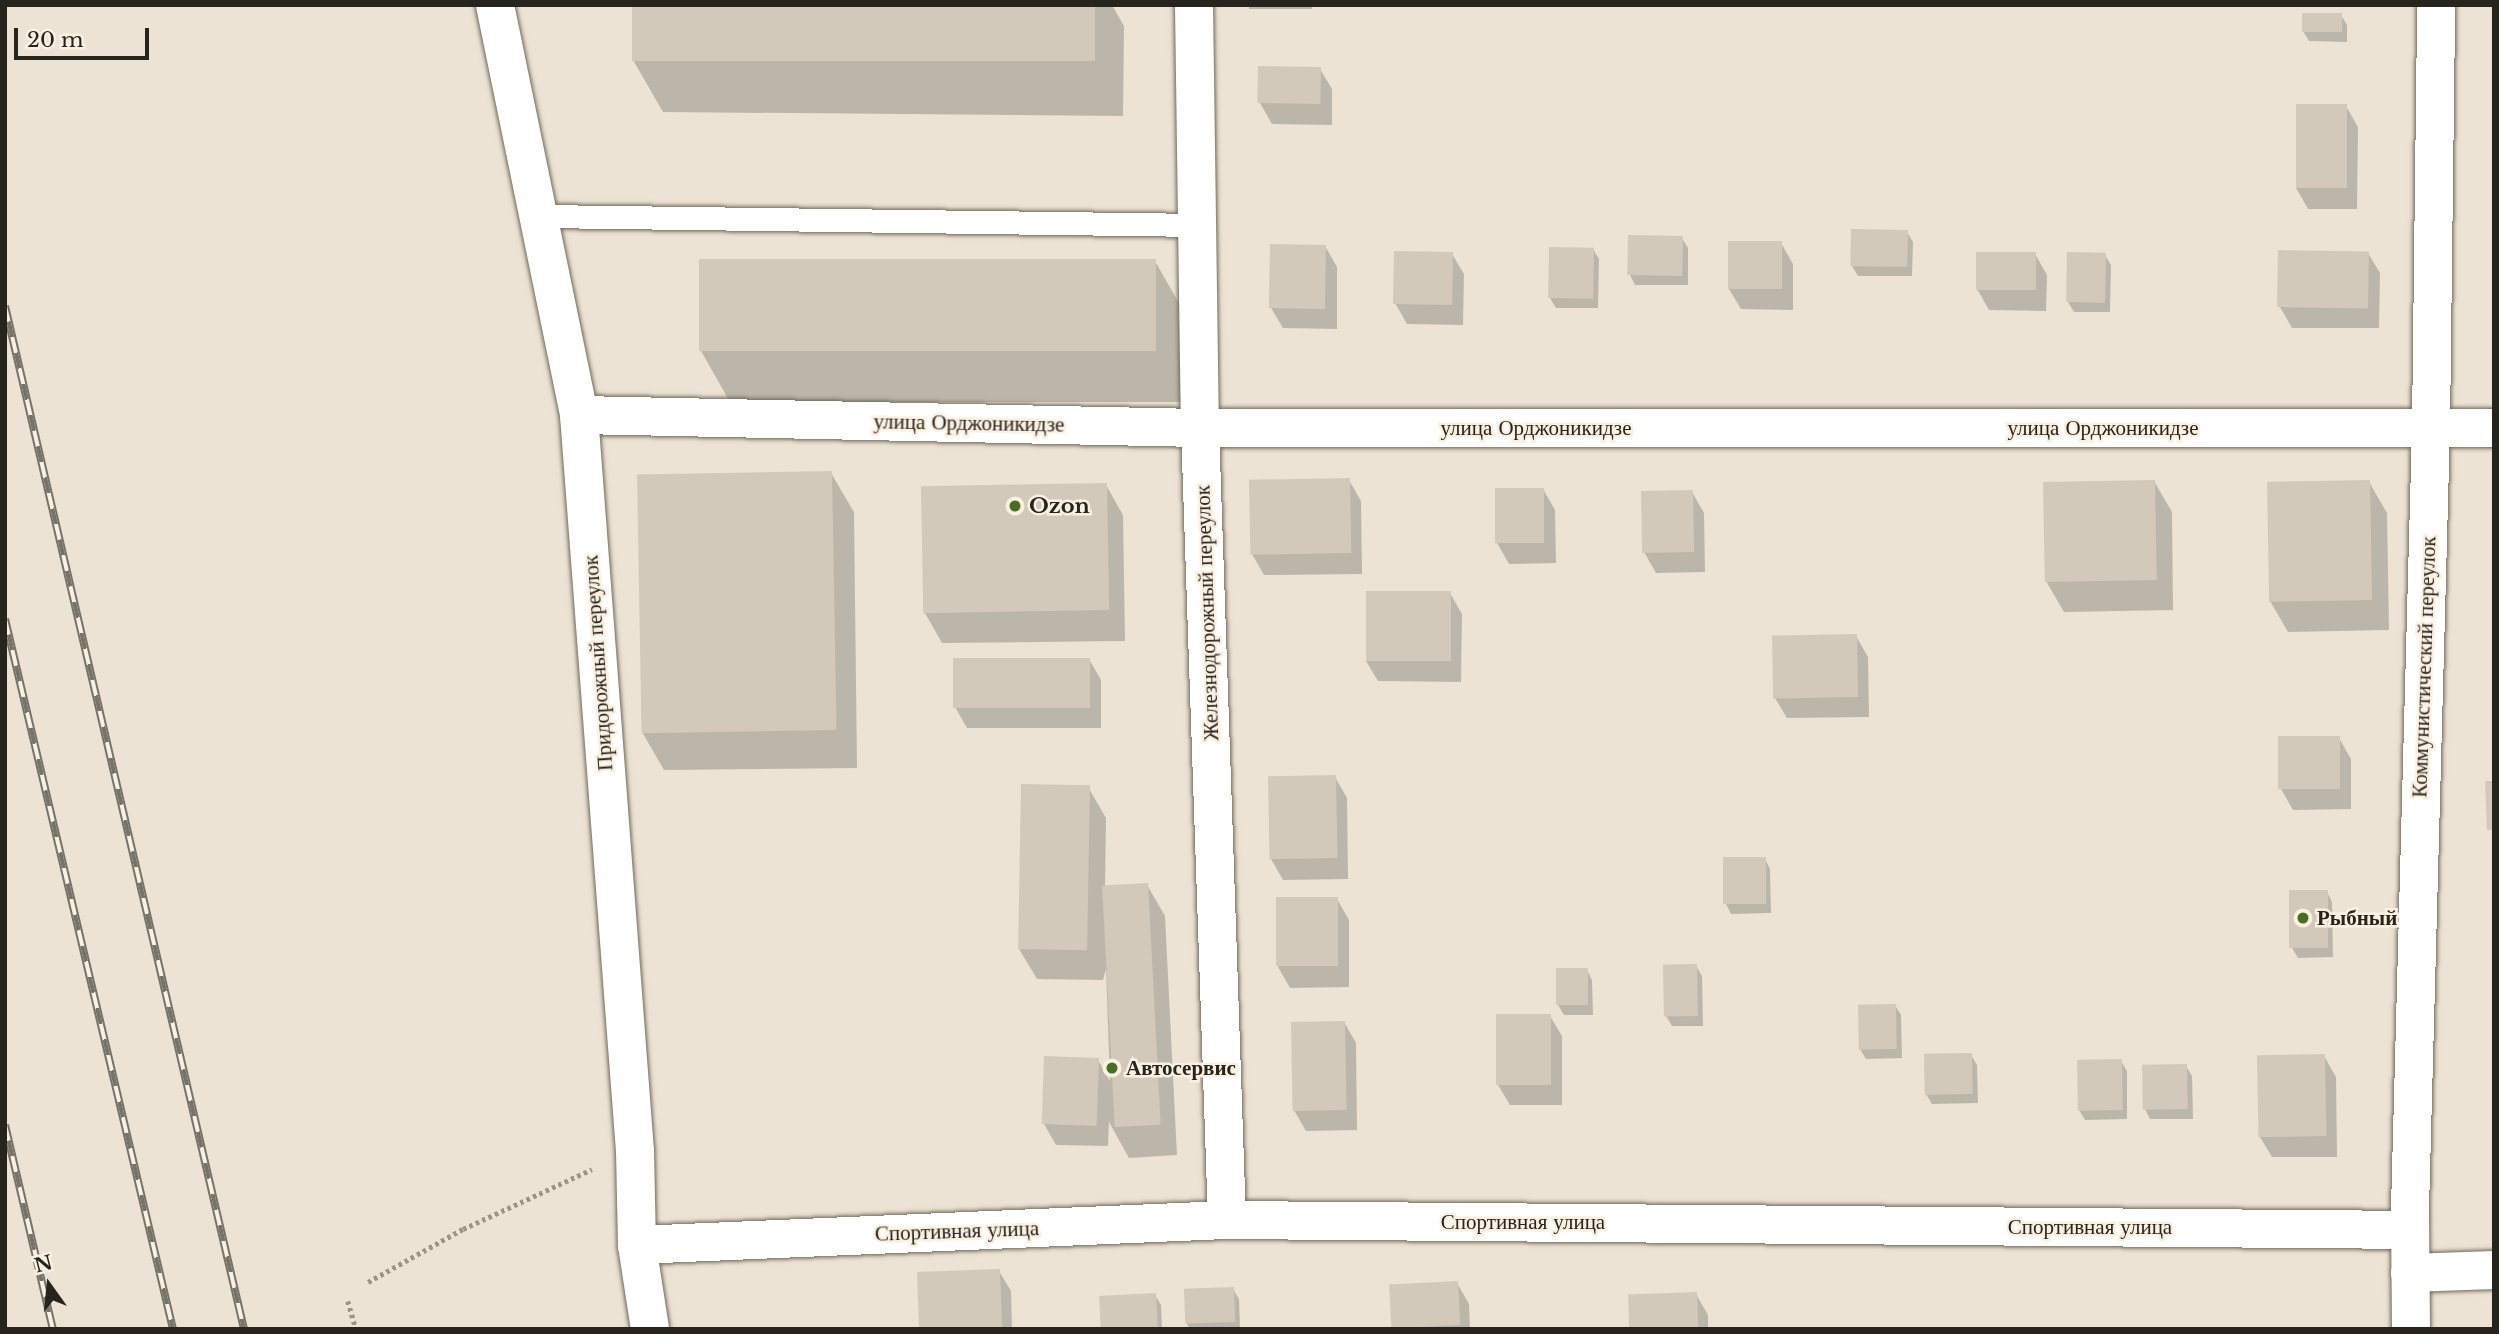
<!DOCTYPE html>
<meta charset="utf-8">
<style>
body{margin:0}
#map{position:relative;width:2499px;height:1334px;overflow:hidden;background:#ece3d4;font-family:"Libre Baskerville",serif}
div>[style]{position:absolute}
.shadow>*{inset:0;background:#0003;transform-origin:0 0}
.building>*{inset:0;background:#d2c9ba;transform-origin:0 0}
.path>*{height:4.5px;margin-top:-2.25px;transform-origin:0;background:repeating-linear-gradient(90deg,#9b9589 0 3.5px,transparent 0 7px)}
.roads{filter:drop-shadow(0 0 2px #71695b) drop-shadow(0 0 2px #71695b)}
.service>*{height:23px;margin:-11.5px;padding:0 11.5px;transform-origin:11.5px;border-radius:11.5px;background:#fff}
.minor>*{height:38px;margin:-19px;padding:0 19px;transform-origin:19px;border-radius:19px;background:#fff}
.tertiary>*{height:38px;margin:-19px;padding:0 19px;transform-origin:19px;border-radius:19px;background:#fff}
.rail>*{height:8px;margin-top:-4px;transform-origin:0;background:repeating-linear-gradient(90deg,#faf0e1 0 16px,#787369 0 32px);box-sizing:border-box;border-block:2px solid #787369}
.dots>*{width:19px;height:19px;translate:-50% -50%;box-sizing:border-box;border:4px solid #faf0e1;border-radius:50%}
span{translate:-50% -50%;white-space:nowrap;text-align:center;line-height:1.15;-webkit-text-stroke:5px #faf0e1;paint-order:stroke}
.street-label{font-size:21px;color:#27241e}
.poi-label{font-size:21px;color:#27241e;font-weight:700}
.left{translate:0 -50%;text-align:left}
.frame{position:absolute;inset:0;border:7px solid #27241e;pointer-events:none}
.north{position:absolute;left:14px;top:1250px;width:70px;height:70px;-webkit-text-stroke:5px #faf0e1;paint-order:stroke;rotate:345deg;font-size:19px;font-weight:700;line-height:28px;text-align:center;color:#27241e}
.north::after{content:'';display:block;margin:auto;width:24px;height:32px;background:#27241e;clip-path:polygon(50% 0,100% 100%,50% 72%,0 100%)}
.scale{position:absolute;left:14px;top:28px;width:135px;height:32px;box-sizing:border-box;border:4px solid #27241e;border-top:0;padding-left:9px;font-size:21px;line-height:24px;white-space:nowrap;color:#27241e;-webkit-text-stroke:5px #faf0e1;paint-order:stroke}
</style>
<div id="map">
<div class="shadow">
<div style="clip-path:polygon(633px 5px,1112px 5px,1124px 26px,1123px 116px,663px 112px,633px 60px)"></div>
<div style="left:1249px;top:5px;width:63px;height:4px"></div>
<div style="clip-path:polygon(2493px 5px,2494px 5px,2494px 44px,2492px 41px)"></div>
<div style="clip-path:polygon(2341px 15px,2347px 25px,2347px 42px,2309px 41px,2303px 31px)"></div>
<div style="clip-path:polygon(1320px 69px,1332px 89px,1332px 125px,1272px 124px,1260px 103px)"></div>
<div style="clip-path:polygon(2346px 106px,2358px 127px,2357px 209px,2308px 209px,2296px 188px)"></div>
<div style="clip-path:polygon(1907px 232px,1913px 242px,1912px 276px,1858px 276px,1852px 266px)"></div>
<div style="clip-path:polygon(1682px 238px,1688px 248px,1688px 285px,1635px 285px,1630px 275px)"></div>
<div style="clip-path:polygon(1781px 243px,1793px 264px,1793px 310px,1741px 309px,1729px 289px)"></div>
<div style="clip-path:polygon(1325px 246px,1337px 267px,1337px 329px,1283px 328px,1271px 308px)"></div>
<div style="clip-path:polygon(1593px 249px,1599px 259px,1598px 308px,1556px 308px,1550px 298px)"></div>
<div style="clip-path:polygon(2368px 253px,2380px 273px,2379px 328px,2292px 328px,2280px 307px)"></div>
<div style="clip-path:polygon(1452px 254px,1464px 274px,1463px 325px,1407px 324px,1395px 303px)"></div>
<div style="clip-path:polygon(2035px 254px,2047px 275px,2046px 311px,1989px 310px,1977px 289px)"></div>
<div style="clip-path:polygon(2105px 255px,2111px 265px,2110px 312px,2074px 312px,2068px 302px)"></div>
<div style="clip-path:polygon(1155px 261px,1184px 312px,1184px 402px,730px 402px,701px 351px)"></div>
<div style="clip-path:polygon(831px 473px,854px 512px,857px 768px,664px 770px,642px 732px)"></div>
<div style="clip-path:polygon(1349px 480px,1361px 501px,1362px 574px,1264px 575px,1252px 554px)"></div>
<div style="clip-path:polygon(2154px 481px,2172px 512px,2173px 610px,2064px 612px,2046px 581px)"></div>
<div style="clip-path:polygon(2369px 482px,2387px 513px,2389px 630px,2288px 632px,2270px 601px)"></div>
<div style="clip-path:polygon(1106px 485px,1123px 515px,1125px 641px,942px 643px,925px 613px,923px 488px)"></div>
<div style="clip-path:polygon(1543px 489px,1555px 510px,1556px 563px,1509px 564px,1497px 543px)"></div>
<div style="clip-path:polygon(1692px 492px,1704px 513px,1705px 572px,1656px 573px,1644px 552px)"></div>
<div style="clip-path:polygon(1450px 593px,1462px 614px,1461px 682px,1378px 681px,1366px 661px)"></div>
<div style="clip-path:polygon(1856px 636px,1868px 657px,1869px 717px,1787px 718px,1775px 698px)"></div>
<div style="clip-path:polygon(1089px 659px,1101px 680px,1101px 728px,967px 728px,955px 707px)"></div>
<div style="clip-path:polygon(2339px 738px,2351px 759px,2351px 809px,2293px 810px,2281px 789px)"></div>
<div style="clip-path:polygon(1335px 777px,1347px 798px,1348px 879px,1283px 880px,1271px 859px)"></div>
<div style="clip-path:polygon(1088px 787px,1106px 818px,1105px 889px,1147px 885px,1165px 916px,1177px 1155px,1129px 1158px,1109px 1122px,1108px 1146px,1056px 1145px,1044px 1124px,1098px 1060px,1110px 1081px,1106px 969px,1103px 980px,1037px 979px,1019px 949px)"></div>
<div style="clip-path:polygon(1765px 859px,1770px 869px,1771px 913px,1731px 914px,1726px 904px)"></div>
<div style="clip-path:polygon(2327px 892px,2332px 902px,2333px 957px,2298px 958px,2292px 948px)"></div>
<div style="clip-path:polygon(1337px 899px,1349px 920px,1349px 987px,1290px 988px,1278px 967px)"></div>
<div style="clip-path:polygon(1696px 966px,1702px 976px,1703px 1026px,1672px 1026px,1666px 1016px)"></div>
<div style="clip-path:polygon(1587px 970px,1592px 980px,1593px 1015px,1564px 1015px,1558px 1005px)"></div>
<div style="clip-path:polygon(1895px 1005px,1901px 1015px,1902px 1058px,1866px 1059px,1860px 1049px)"></div>
<div style="clip-path:polygon(1550px 1016px,1562px 1036px,1562px 1105px,1510px 1105px,1498px 1085px)"></div>
<div style="clip-path:polygon(1344px 1022px,1356px 1043px,1357px 1130px,1306px 1131px,1294px 1110px)"></div>
<div style="clip-path:polygon(1971px 1055px,1977px 1065px,1978px 1103px,1932px 1104px,1926px 1094px)"></div>
<div style="clip-path:polygon(2324px 1056px,2336px 1077px,2337px 1157px,2272px 1157px,2260px 1137px)"></div>
<div style="clip-path:polygon(2121px 1061px,2127px 1071px,2127px 1119px,2085px 1120px,2079px 1110px)"></div>
<div style="clip-path:polygon(2186px 1066px,2192px 1076px,2193px 1119px,2150px 1119px,2145px 1109px)"></div>
<div style="clip-path:polygon(999px 1271px,1011px 1291px,1012px 1329px,922px 1329px)"></div>
<div style="clip-path:polygon(1457px 1283px,1469px 1304px,1470px 1329px,1393px 1329px)"></div>
<div style="clip-path:polygon(1233px 1289px,1239px 1299px,1240px 1329px,1190px 1329px,1187px 1324px)"></div>
<div style="clip-path:polygon(1696px 1294px,1708px 1315px,1708px 1329px,1631px 1329px)"></div>
<div style="clip-path:polygon(1155px 1295px,1161px 1305px,1162px 1329px,1102px 1329px)"></div>
</div>
<div class="building">
<div style="left:632px;top:5px;width:463px;height:56px"></div>
<div style="left:2302px;top:13px;width:40px;height:19px"></div>
<div style="left:1258px;top:66px;width:63px;height:37px;rotate:1deg"></div>
<div style="left:2296px;top:104px;width:51px;height:84px"></div>
<div style="left:1851px;top:229px;width:57px;height:37px;rotate:1deg"></div>
<div style="left:1628px;top:235px;width:55px;height:40px;rotate:1deg"></div>
<div style="left:1728px;top:241px;width:54px;height:48px"></div>
<div style="left:1270px;top:244px;width:56px;height:64px;rotate:1deg"></div>
<div style="left:1549px;top:247px;width:45px;height:51px;rotate:1deg"></div>
<div style="left:2278px;top:250px;width:91px;height:57px;rotate:1deg"></div>
<div style="left:1394px;top:251px;width:59px;height:53px;rotate:1deg"></div>
<div style="left:1976px;top:252px;width:60px;height:38px"></div>
<div style="left:2067px;top:252px;width:39px;height:50px;rotate:1deg"></div>
<div style="left:699px;top:259px;width:457px;height:92px"></div>
<div style="left:832px;top:471px;width:259px;height:195px;rotate:89deg"></div>
<div style="left:1350px;top:478px;width:75px;height:101px;rotate:89deg"></div>
<div style="left:2155px;top:480px;width:100px;height:112px;rotate:89deg"></div>
<div style="left:2370px;top:480px;width:120px;height:103px;rotate:89deg"></div>
<div style="left:1107px;top:483px;width:127px;height:186px;rotate:89deg"></div>
<div style="left:1495px;top:488px;width:49px;height:55px"></div>
<div style="left:1693px;top:490px;width:62px;height:52px;rotate:89deg"></div>
<div style="left:1366px;top:591px;width:85px;height:70px"></div>
<div style="left:1857px;top:634px;width:63px;height:85px;rotate:89deg"></div>
<div style="left:953px;top:658px;width:137px;height:50px"></div>
<div style="left:2340px;top:736px;width:53px;height:62px;rotate:90deg"></div>
<div style="left:1336px;top:775px;width:83px;height:68px;rotate:89deg"></div>
<div style="clip-path:polygon(2485px 781px,2494px 781px,2494px 830px,2487px 830px)"></div>
<div style="left:1021px;top:784px;width:69px;height:165px;rotate:1deg"></div>
<div style="left:1766px;top:857px;width:47px;height:43px;rotate:90deg"></div>
<div style="left:1148px;top:883px;width:242px;height:46px;rotate:87deg"></div>
<div style="left:2328px;top:890px;width:58px;height:39px;rotate:90deg"></div>
<div style="left:1338px;top:897px;width:69px;height:62px;rotate:90deg"></div>
<div style="left:1697px;top:964px;width:52px;height:34px;rotate:89deg"></div>
<div style="left:1588px;top:968px;width:37px;height:32px;rotate:90deg"></div>
<div style="left:1896px;top:1004px;width:45px;height:38px;rotate:89deg"></div>
<div style="left:1496px;top:1014px;width:55px;height:71px"></div>
<div style="left:1345px;top:1021px;width:89px;height:54px;rotate:89deg"></div>
<div style="left:1972px;top:1053px;width:41px;height:48px;rotate:89deg"></div>
<div style="left:2325px;top:1054px;width:82px;height:68px;rotate:89deg"></div>
<div style="left:1044px;top:1056px;width:55px;height:68px;rotate:2deg"></div>
<div style="left:2122px;top:1059px;width:51px;height:45px;rotate:89deg"></div>
<div style="left:2187px;top:1064px;width:45px;height:45px;rotate:89deg"></div>
<div style="left:1000px;top:1269px;width:58px;height:83px;rotate:88deg"></div>
<div style="left:1458px;top:1281px;width:44px;height:69px;rotate:87deg"></div>
<div style="left:1234px;top:1287px;width:35px;height:50px;rotate:88deg"></div>
<div style="left:1697px;top:1292px;width:37px;height:69px;rotate:88deg"></div>
<div style="left:1156px;top:1293px;width:36px;height:57px;rotate:87deg"></div>
</div>
<div class="path">
<div style="left:368px;top:1282px;width:109px;rotate:-29.2deg"></div>
<div style="left:463px;top:1229px;width:142px;rotate:-24.9deg"></div>
<div style="left:348px;top:1301px;width:29px;rotate:74deg"></div>
</div>
<div class="roads">
<div class="service">
<div style="left:541px;top:216px;width:657px;rotate:0.78deg"></div>
</div>
<div class="minor">
<div style="left:495px;top:5px;width:419px;rotate:78.4deg"></div>
<div style="left:579px;top:415px;width:738px;rotate:85.65deg"></div>
<div style="left:635px;top:1151px;width:94px;rotate:88.8deg"></div>
<div style="left:637px;top:1245px;width:85px;rotate:81.2deg"></div>
<div style="left:1194px;top:5px;width:423px;rotate:89.2deg"></div>
<div style="left:1200px;top:428px;width:792px;rotate:88.05deg"></div>
<div style="left:579px;top:415px;width:621px;rotate:1.2deg"></div>
<div style="left:1200px;top:428px;width:1294px"></div>
<div style="left:637px;top:1245px;width:591px;rotate:-2.43deg"></div>
<div style="left:1227px;top:1220px;width:1183px;rotate:0.48deg"></div>
<div style="left:2410px;top:1273px;width:84px;rotate:-2deg"></div>
</div>
<div class="tertiary">
<div style="left:2411px;top:1329px;width:120px;rotate:-90.5deg"></div>
<div style="left:2410px;top:1209px;width:782px;rotate:-88.46deg"></div>
<div style="left:2431px;top:427px;width:422px;rotate:-89.3deg"></div>
</div>
</div>
<div class="rail">
<div style="left:5px;top:306px;width:1051px;rotate:76.85deg"></div>
<div style="left:5px;top:619px;width:730px;rotate:76.69deg"></div>
<div style="left:5px;top:1125px;width:210px;rotate:76.8deg"></div>
</div>
<div class="dots">
<div style="left:1015px;top:506px;background:#496d25"></div>
<div style="left:2303px;top:918px;background:#496d25"></div>
<div style="left:1112px;top:1068px;background:#496d25"></div>
</div>
<div class="street-label">
<span style="left:969px;top:423px;rotate:1deg">улица Орджоникидзе</span>
<span style="left:1536px;top:428px">улица Орджоникидзе</span>
<span style="left:2103px;top:428px">улица Орджоникидзе</span>
<span style="left:1207px;top:613px;rotate:-92deg">Железнодорожный переулок</span>
<span style="left:598px;top:663px;rotate:-94deg">Придорожный переулок</span>
<span style="left:2424px;top:667px;rotate:-88deg">Коммунистический переулок</span>
<span style="left:1523px;top:1222px">Спортивная улица</span>
<span style="left:2090px;top:1227px">Спортивная улица</span>
<span style="left:957px;top:1231px;rotate:-2deg">Спортивная улица</span>
</div>
<div class="poi-label">
<span class="left" style="left:1029px;top:506px">Ozon</span>
<span class="left" style="left:2317px;top:918px">Рыбный</span>
<span class="left" style="left:1126px;top:1068px">Автосервис</span>
</div>
<div class="frame"></div>
<div class="north">N</div>
<div class="scale">20 m</div>
</div>
